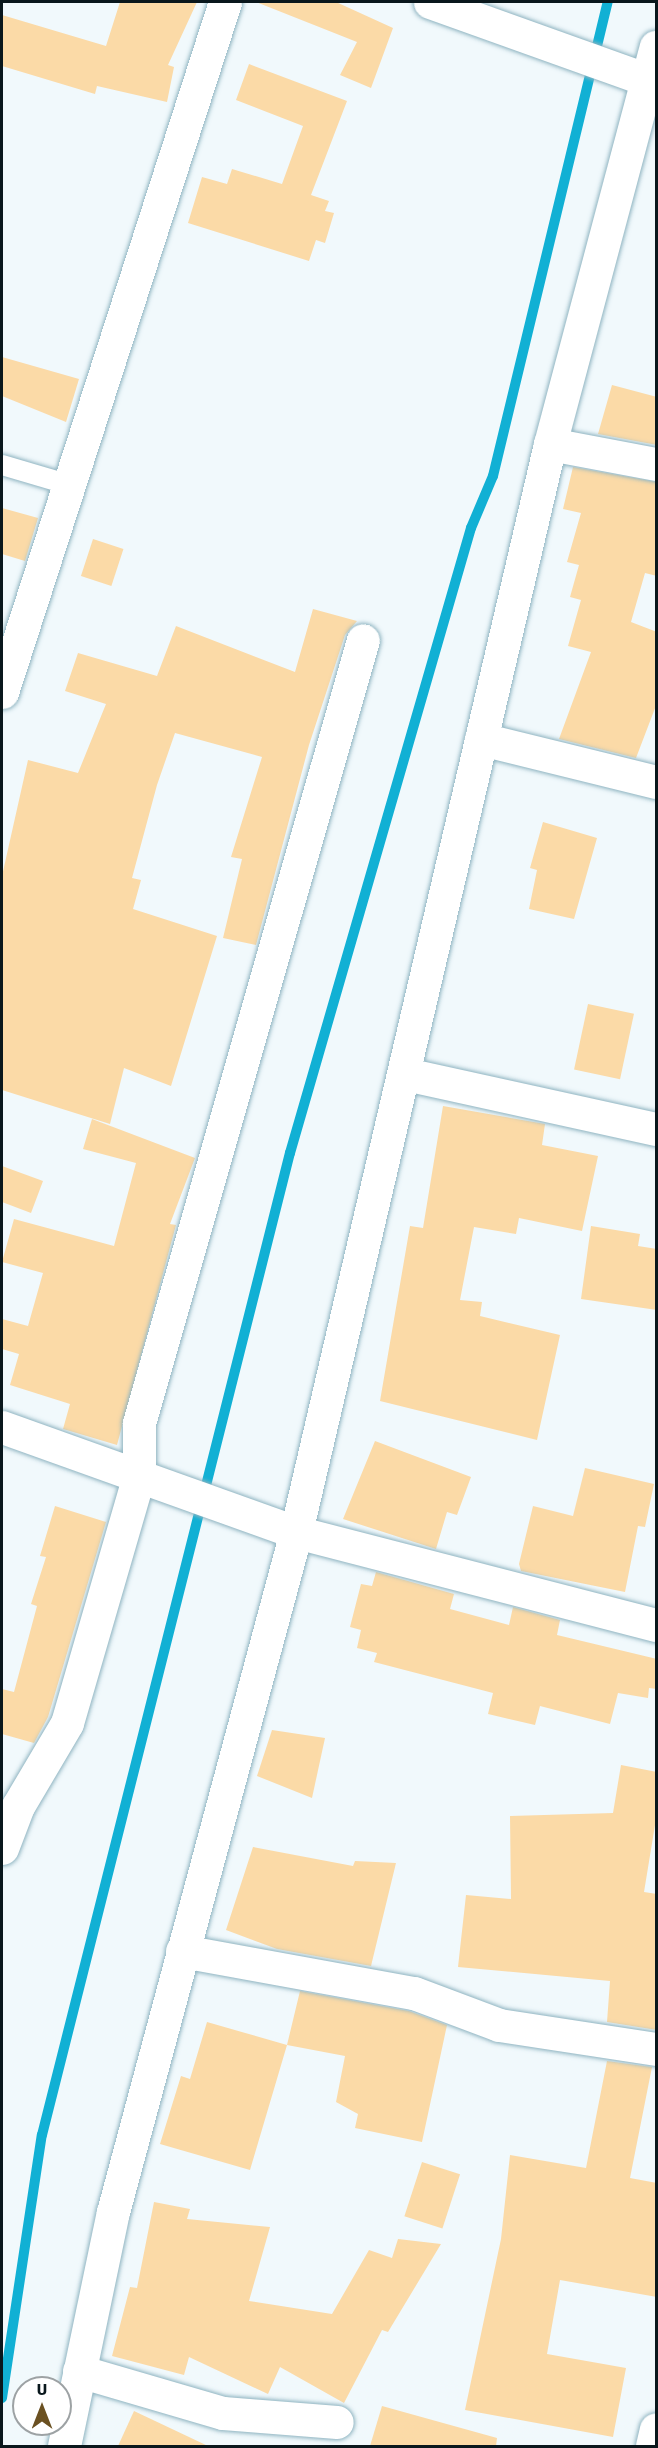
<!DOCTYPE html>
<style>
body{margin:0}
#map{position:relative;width:658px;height:2448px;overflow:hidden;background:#f1f9fc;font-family:"Fira Sans",sans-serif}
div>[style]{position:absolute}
.stream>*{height:10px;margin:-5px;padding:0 5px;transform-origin:5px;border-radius:5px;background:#11b0d4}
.building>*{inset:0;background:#fbdaa7;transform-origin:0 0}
.roads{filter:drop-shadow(0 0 2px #8fb4c1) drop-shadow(0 0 2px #8fb4c1)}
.lane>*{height:20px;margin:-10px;padding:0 10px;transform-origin:10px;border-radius:10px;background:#fff}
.street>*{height:33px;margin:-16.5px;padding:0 16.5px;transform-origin:16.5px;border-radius:16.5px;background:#fff}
.secondary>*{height:33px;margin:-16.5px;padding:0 16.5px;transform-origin:16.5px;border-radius:16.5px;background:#fff}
span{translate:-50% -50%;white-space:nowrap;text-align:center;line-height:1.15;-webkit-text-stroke:4.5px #fff;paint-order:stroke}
.frame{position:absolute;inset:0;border:3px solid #09171c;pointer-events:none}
.north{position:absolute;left:12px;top:2376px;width:60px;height:60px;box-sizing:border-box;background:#fff;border:2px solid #9da2a4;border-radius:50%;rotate:0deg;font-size:16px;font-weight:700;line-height:24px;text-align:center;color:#09171c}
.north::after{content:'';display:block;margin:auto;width:21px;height:27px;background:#6b5122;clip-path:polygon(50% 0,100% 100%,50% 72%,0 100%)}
</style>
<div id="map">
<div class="stream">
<div style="left:2px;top:2398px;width:266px;rotate:-81.4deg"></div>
<div style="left:42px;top:2135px;width:1013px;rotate:-75.83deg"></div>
<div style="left:290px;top:1153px;width:651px;rotate:-73.85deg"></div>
<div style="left:471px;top:528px;width:56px;rotate:-67.1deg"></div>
<div style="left:493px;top:476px;width:488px;rotate:-76.4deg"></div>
</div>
<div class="building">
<div style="clip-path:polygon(120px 2px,197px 2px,168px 65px,174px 67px,167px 102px,97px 86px,95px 94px,2px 66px,2px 15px,106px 46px)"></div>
<div style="clip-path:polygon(256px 2px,336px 2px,393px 28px,371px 88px,340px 75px,357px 42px)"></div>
<div style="clip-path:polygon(249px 64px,347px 101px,311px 195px,329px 201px,325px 211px,334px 213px,325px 243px,316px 240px,309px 261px,188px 223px,202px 177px,227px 184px,232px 169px,282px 184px,303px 126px,236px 100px)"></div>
<div style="clip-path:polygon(2px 357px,79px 379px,66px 422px,2px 396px)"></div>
<div style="clip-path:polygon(612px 385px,657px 397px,657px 445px,598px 434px)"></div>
<div style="clip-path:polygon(573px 467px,657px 482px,657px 576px,645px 573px,631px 622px,657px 632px,657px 703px,636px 758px,559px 739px,591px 652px,568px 646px,581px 600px,570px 597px,579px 565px,567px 562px,581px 513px,563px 509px)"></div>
<div style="clip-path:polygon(2px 508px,38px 518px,25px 561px,2px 554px)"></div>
<div style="left:93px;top:539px;width:32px;height:39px;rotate:18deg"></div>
<div style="clip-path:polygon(313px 609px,357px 621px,345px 635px,309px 745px,256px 945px,223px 938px,242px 859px,231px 857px,262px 757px,175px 733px,157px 785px,132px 878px,141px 880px,133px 909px,217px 936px,171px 1086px,124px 1068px,110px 1124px,2px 1090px,2px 876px,28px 760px,78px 773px,106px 704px,65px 691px,78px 653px,157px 676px,176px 626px,295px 672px)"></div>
<div style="clip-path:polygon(543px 822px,597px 838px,574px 919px,529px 909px,537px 870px,530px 868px)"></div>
<div style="left:588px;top:1004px;width:47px;height:67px;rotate:12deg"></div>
<div style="clip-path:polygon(443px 1106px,545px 1124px,542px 1145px,598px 1156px,582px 1231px,519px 1218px,516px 1234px,474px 1227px,460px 1300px,482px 1302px,480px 1316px,560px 1335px,537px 1440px,380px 1401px,410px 1226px,423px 1228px)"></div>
<div style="clip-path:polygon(92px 1119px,195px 1158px,170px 1224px,176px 1225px,117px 1445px,63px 1429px,70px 1404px,10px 1385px,19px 1354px,2px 1349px,2px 1319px,28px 1326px,43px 1273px,2px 1262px,14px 1219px,114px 1246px,136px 1163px,83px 1149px)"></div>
<div style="clip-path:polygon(2px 1166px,43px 1181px,31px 1213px,2px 1202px)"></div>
<div style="clip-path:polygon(591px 1226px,640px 1234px,638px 1246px,657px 1249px,657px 1310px,581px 1299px)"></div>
<div style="clip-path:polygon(375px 1441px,471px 1477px,457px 1515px,447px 1512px,436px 1549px,343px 1519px)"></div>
<div style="clip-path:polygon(585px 1468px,654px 1484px,645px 1527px,638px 1526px,625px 1592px,521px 1571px,519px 1564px,533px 1506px,573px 1516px)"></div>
<div style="clip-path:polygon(55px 1506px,106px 1522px,48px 1717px,34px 1743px,2px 1734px,2px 1689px,14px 1692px,37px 1606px,31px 1604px,46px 1557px,40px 1556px)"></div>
<div style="clip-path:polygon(376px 1572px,454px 1594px,450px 1609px,509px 1625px,513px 1607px,560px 1620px,557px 1635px,657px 1659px,657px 1689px,649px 1688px,648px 1698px,618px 1693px,610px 1724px,540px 1706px,535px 1725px,488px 1714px,493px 1693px,374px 1662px,377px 1653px,357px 1648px,361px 1630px,350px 1627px,361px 1584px,372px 1586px)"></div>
<div style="clip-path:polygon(272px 1730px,325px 1738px,312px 1798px,257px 1776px)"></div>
<div style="clip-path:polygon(621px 1765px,657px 1772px,657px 1813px,644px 1892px,657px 1894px,657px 2030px,607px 2022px,610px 1981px,458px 1967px,466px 1895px,511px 1899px,510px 1816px,613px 1813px)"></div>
<div style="clip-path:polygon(253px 1847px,353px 1866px,355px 1861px,396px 1863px,371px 1966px,277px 1949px,226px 1930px)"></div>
<div style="clip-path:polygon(300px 1991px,409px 2011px,447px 2025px,422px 2142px,355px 2128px,358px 2114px,336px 2102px,345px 2056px,287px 2045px)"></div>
<div style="clip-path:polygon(207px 2022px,287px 2045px,250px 2170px,160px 2144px,181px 2076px,190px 2079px)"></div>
<div style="clip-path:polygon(607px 2061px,652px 2067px,630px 2178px,657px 2183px,657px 2297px,560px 2280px,547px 2354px,626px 2368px,613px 2437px,465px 2410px,501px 2239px,510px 2155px,586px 2168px)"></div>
<div style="left:422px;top:2162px;width:40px;height:57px;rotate:18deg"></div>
<div style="clip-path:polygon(154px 2202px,190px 2209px,187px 2219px,270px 2227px,249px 2301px,332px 2314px,369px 2250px,392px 2258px,398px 2239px,441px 2244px,388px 2332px,382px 2330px,344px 2403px,280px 2367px,268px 2394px,189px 2357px,184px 2375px,112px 2356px,130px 2287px,137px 2288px)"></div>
<div style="clip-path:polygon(382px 2406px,497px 2438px,496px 2446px,370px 2446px)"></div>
<div style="clip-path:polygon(134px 2411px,208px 2446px,118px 2446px)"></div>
</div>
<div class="roads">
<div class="lane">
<div style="left:2px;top:465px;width:71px;rotate:16.4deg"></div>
</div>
<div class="street">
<div style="left:430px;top:2px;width:240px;rotate:19.7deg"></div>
<div style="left:550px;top:444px;width:108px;rotate:10.7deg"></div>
<div style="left:481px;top:739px;width:180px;rotate:13.8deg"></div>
<div style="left:405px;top:1074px;width:257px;rotate:12.4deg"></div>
<div style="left:2px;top:1427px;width:312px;rotate:19.7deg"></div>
<div style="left:296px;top:1532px;width:372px;rotate:14.5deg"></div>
<div style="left:2px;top:1848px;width:45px;rotate:-69.1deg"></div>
<div style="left:18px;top:1806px;width:96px;rotate:-59.4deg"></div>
<div style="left:67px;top:1723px;width:258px;rotate:-73.8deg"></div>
<div style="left:139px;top:1475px;width:52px;rotate:-90deg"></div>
<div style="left:139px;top:1423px;width:814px;rotate:-74.04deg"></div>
<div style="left:182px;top:1951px;width:236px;rotate:10.3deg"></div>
<div style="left:414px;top:1993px;width:91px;rotate:20.6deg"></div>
<div style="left:499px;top:2025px;width:159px;rotate:8.7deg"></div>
<div style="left:79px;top:2371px;width:150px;rotate:16.3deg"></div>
<div style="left:223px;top:2413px;width:114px;rotate:4.5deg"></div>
<div style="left:64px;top:2446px;width:239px;rotate:-78.2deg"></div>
<div style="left:113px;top:2212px;width:704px;rotate:-74.94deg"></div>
<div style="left:296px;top:1532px;width:1117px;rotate:-76.86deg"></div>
<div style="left:550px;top:444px;width:411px;rotate:-75.1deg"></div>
<div style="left:652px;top:2446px;width:17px;rotate:-77deg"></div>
</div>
<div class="secondary">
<div style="left:2px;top:692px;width:725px;rotate:-72.09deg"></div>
</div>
</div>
<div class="frame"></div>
<div class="north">U</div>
</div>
